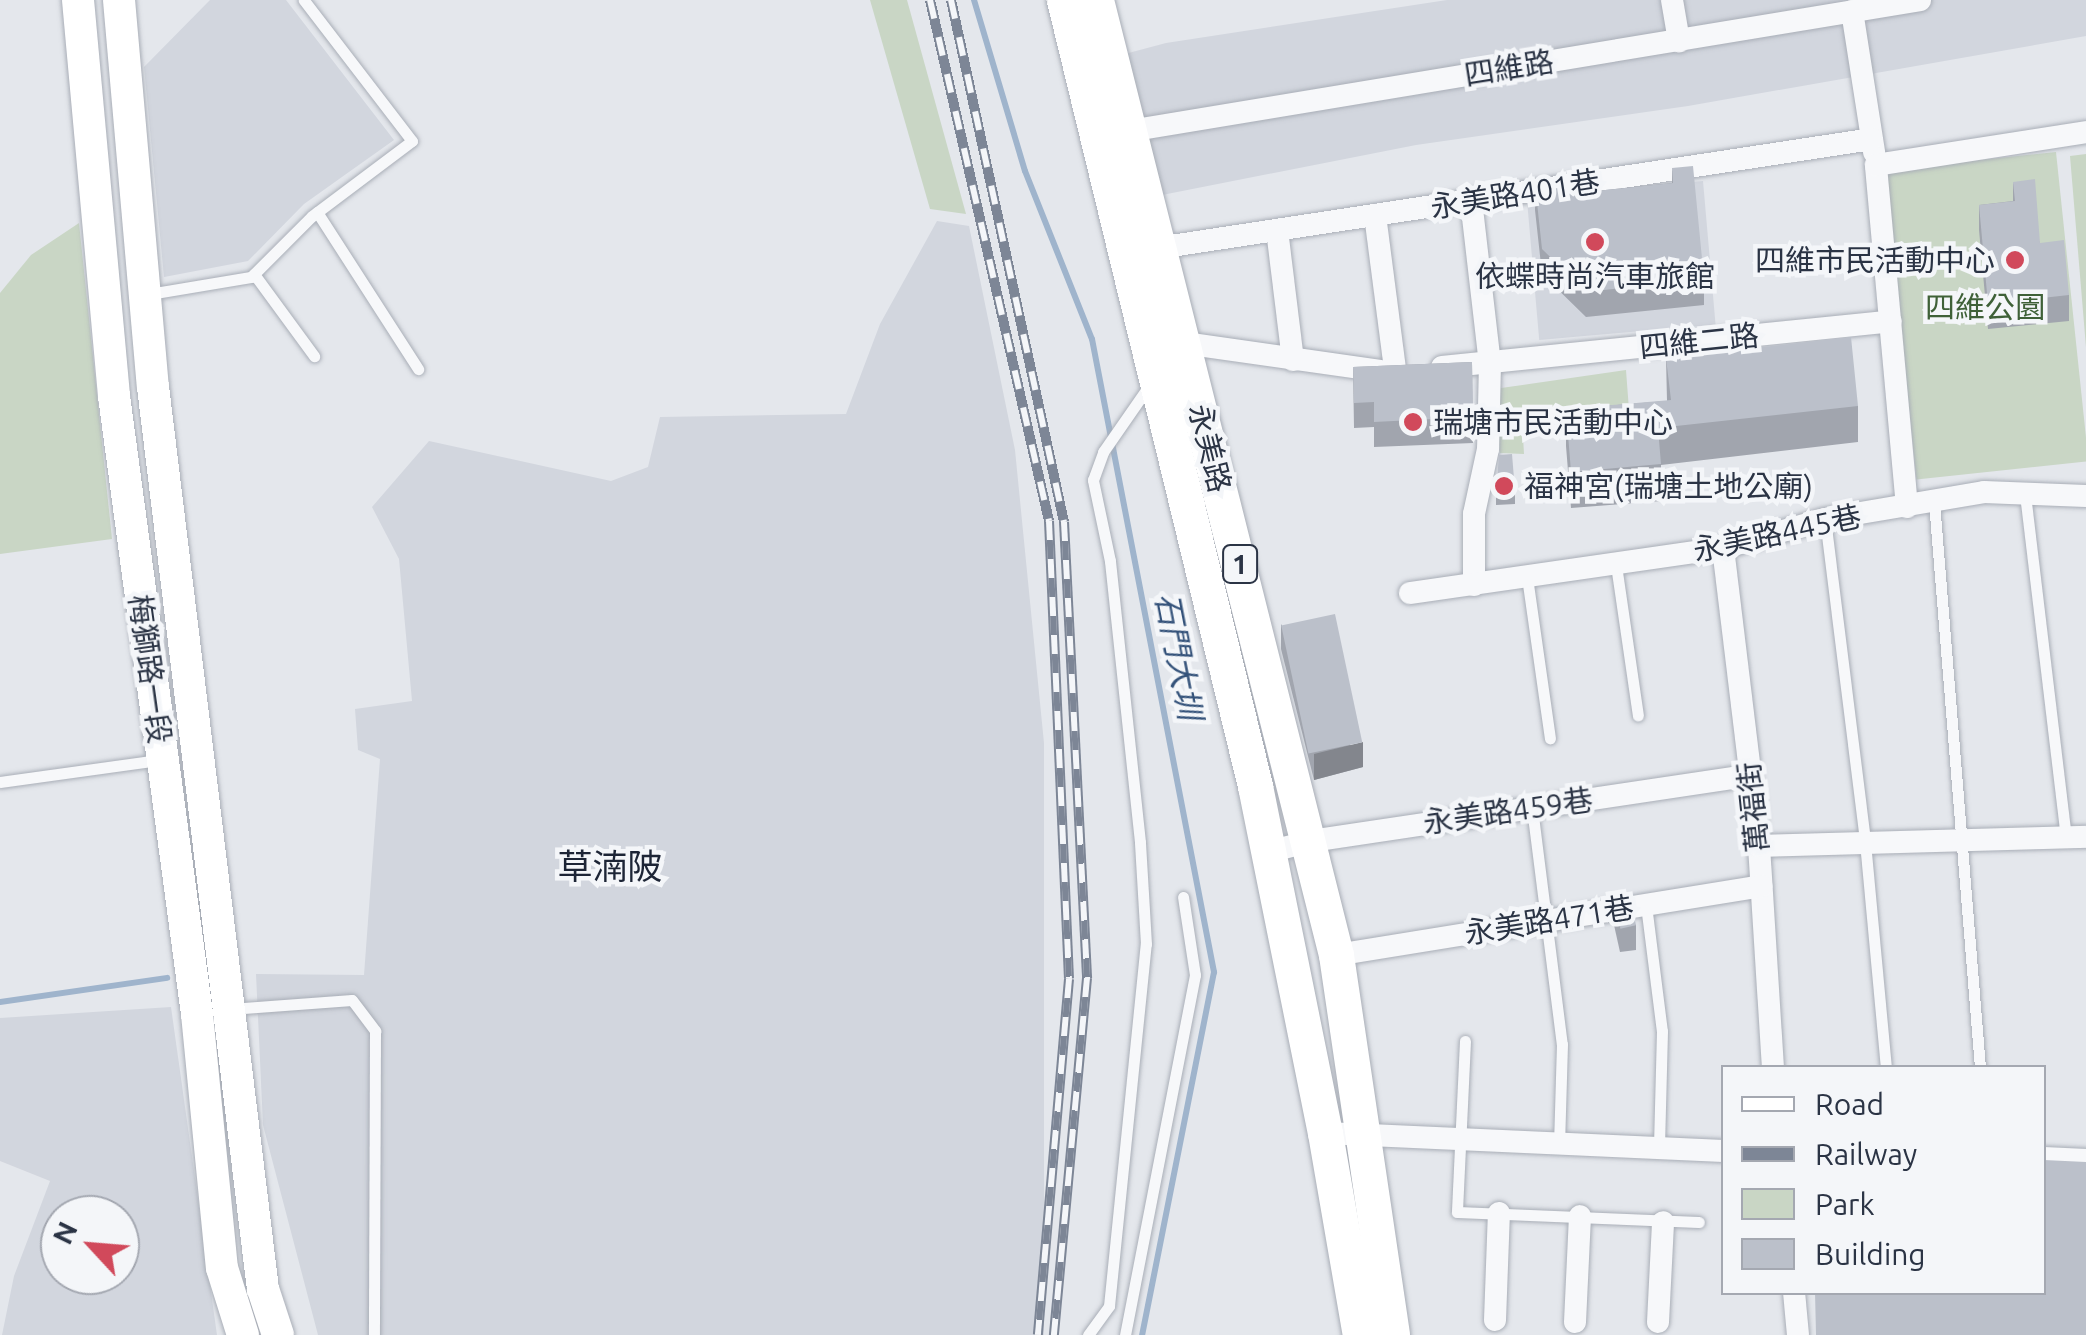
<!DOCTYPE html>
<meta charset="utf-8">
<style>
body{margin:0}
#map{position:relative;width:2086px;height:1335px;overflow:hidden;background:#e4e7ec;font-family:Ubuntu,"Noto Sans TC",sans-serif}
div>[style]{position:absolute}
.built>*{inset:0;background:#d2d6de;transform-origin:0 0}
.green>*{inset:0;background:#c9d6c5;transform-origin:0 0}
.stream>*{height:6px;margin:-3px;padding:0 3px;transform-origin:3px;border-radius:3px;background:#9fb4cc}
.roads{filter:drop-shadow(0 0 2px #a9aeb7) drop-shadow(0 0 2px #a9aeb7)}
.lane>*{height:11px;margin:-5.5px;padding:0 5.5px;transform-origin:5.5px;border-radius:5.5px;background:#f7f8fa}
.street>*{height:22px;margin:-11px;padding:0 11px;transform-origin:11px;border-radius:11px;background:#f7f8fa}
.secondary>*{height:32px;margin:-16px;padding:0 16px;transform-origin:16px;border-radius:16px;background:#fff}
.primary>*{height:35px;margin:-17.5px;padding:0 17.5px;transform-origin:17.5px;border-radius:17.5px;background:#fff}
.rail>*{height:10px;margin-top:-5px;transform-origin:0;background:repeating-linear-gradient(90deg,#f4f6f9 0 19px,#7d8696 0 38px);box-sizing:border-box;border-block:2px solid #7d8696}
.wall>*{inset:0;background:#a1a5ae}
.shaded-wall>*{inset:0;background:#83868d}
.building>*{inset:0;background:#bbc0ca;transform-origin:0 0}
.dots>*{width:28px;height:28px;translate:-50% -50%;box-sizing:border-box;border:5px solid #f4f6f9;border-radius:50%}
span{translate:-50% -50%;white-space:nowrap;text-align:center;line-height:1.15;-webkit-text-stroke:9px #f4f6f9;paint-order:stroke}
.shield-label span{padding:2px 8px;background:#f4f6f9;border:2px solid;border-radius:8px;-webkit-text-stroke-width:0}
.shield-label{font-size:28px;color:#2b3445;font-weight:700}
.street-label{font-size:30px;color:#2b3445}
.poi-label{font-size:30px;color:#2b3445}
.right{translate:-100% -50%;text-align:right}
.left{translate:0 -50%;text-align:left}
.park-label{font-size:30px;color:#3f6138}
.water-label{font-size:32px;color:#34527a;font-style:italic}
.quarter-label{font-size:35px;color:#1d2536}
.legend{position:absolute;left:1721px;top:1065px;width:325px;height:230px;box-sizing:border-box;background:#f4f6f9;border:2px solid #a4a8b1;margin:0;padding:12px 18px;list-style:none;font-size:30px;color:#2b3445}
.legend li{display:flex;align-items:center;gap:20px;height:50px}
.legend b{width:50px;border:2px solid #a4a8b1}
.north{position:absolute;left:40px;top:1195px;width:100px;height:100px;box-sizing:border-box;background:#f4f6f9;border:2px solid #a4a8b1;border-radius:50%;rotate:296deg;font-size:28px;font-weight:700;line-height:40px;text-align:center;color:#2b3445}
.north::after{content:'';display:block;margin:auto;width:35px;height:45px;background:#d1495b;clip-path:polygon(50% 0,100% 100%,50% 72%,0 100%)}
</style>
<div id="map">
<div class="built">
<div style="clip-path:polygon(210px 0,286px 0,394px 140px,304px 204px,248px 261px,164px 277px,144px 67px)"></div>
<div style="clip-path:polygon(1447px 0,2086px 0,2086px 36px,1688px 106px,1416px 145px,1162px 195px,1121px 55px,1166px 43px)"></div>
<div style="left:1703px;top:181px;width:144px;height:177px;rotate:85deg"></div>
<div style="clip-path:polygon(937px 221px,969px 226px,1015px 450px,1044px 743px,1044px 1335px,318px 1335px,263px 1125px,256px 974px,364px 975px,380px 759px,358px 750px,355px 709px,412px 701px,399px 559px,372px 507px,429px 441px,611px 481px,648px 467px,660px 417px,846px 414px,880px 324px)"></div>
<div style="clip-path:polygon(evenodd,171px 1007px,217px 1335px,2px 1335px,14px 1276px,50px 1181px,0 1161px,0 1018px,171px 1007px,60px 1215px,120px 1215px,120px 1275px,60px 1275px,60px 1215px)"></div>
</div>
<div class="green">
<div style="clip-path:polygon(870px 0,907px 0,966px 214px,930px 209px)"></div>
<div style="left:2056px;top:152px;width:311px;height:173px;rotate:84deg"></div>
<div style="clip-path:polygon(2086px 154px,2086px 347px,2070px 156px)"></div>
<div style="clip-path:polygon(79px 223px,112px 539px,0 554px,0 293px,31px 255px)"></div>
<div style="clip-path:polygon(1626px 370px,1629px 410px,1522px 419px,1524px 454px,1500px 453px,1494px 389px)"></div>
</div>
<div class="stream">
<div style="left:974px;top:0;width:178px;rotate:73.4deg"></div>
<div style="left:1025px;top:171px;width:181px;rotate:68.3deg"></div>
<div style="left:1092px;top:339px;width:645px;rotate:79.09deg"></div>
<div style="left:1214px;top:972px;width:370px;rotate:101.2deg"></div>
<div style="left:0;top:1002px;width:169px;rotate:-8.2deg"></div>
</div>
<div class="roads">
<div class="lane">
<div style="left:317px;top:212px;width:187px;rotate:57.2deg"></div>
<div style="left:254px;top:274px;width:102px;rotate:53.8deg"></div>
<div style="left:149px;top:294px;width:103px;rotate:-9.5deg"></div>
<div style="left:251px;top:277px;width:86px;rotate:-45deg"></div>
<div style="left:312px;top:216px;width:125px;rotate:-36.9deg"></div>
<div style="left:412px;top:141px;width:178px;rotate:-127.5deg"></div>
<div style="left:2025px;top:494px;width:345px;rotate:83.2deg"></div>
<div style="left:1934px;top:502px;width:568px;rotate:85.35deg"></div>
<div style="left:1825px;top:519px;width:325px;rotate:82.9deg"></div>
<div style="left:1865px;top:842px;width:227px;rotate:84.7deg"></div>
<div style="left:1616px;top:565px;width:152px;rotate:81.7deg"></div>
<div style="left:1527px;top:577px;width:163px;rotate:81.9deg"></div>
<div style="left:0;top:782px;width:160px;rotate:-7.9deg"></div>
<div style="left:1532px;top:808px;width:238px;rotate:82.8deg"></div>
<div style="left:1562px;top:1044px;width:99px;rotate:91.7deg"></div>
<div style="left:1646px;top:905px;width:127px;rotate:82.8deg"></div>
<div style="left:1662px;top:1031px;width:117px;rotate:91.5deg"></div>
<div style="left:230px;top:1009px;width:122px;rotate:-4.2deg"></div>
<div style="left:352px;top:1000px;width:39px;rotate:53deg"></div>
<div style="left:375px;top:1031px;width:304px;rotate:90.2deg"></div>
<div style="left:1465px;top:1041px;width:171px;rotate:92.7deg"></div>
<div style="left:1457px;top:1212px;width:242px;rotate:2.4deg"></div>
<div style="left:1088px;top:1335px;width:36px;rotate:-54deg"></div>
<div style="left:1109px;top:1306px;width:364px;rotate:-84.2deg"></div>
<div style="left:1146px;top:944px;width:102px;rotate:-93.4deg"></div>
<div style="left:1140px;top:842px;width:283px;rotate:-96.1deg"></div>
<div style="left:1110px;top:561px;width:83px;rotate:-101.9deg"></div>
<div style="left:1093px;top:480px;width:30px;rotate:-70deg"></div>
<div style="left:1103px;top:452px;width:83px;rotate:-55.3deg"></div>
<div style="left:1125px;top:1335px;width:367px;rotate:-79deg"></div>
<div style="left:1195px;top:975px;width:79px;rotate:-98.7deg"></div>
</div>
<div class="street">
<div style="left:1672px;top:0;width:42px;rotate:80.3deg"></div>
<div style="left:1852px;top:11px;width:143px;rotate:81.1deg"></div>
<div style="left:1117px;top:133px;width:814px;rotate:-9.4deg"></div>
<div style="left:1471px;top:200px;width:164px;rotate:83.4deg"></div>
<div style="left:1490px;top:363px;width:86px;rotate:91.3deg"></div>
<div style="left:1488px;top:449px;width:66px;rotate:102.2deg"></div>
<div style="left:1474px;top:514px;width:71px;rotate:90deg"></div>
<div style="left:1375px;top:215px;width:156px;rotate:82.6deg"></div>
<div style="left:1277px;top:230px;width:131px;rotate:83deg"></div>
<div style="left:1158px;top:248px;width:722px;rotate:-8.68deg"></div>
<div style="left:1178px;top:350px;width:9px;rotate:-49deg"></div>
<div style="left:1184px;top:343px;width:198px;rotate:8.1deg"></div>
<div style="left:1442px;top:367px;width:451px;rotate:-5.8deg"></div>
<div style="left:1907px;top:507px;width:343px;rotate:-95.2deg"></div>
<div style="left:1876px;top:165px;width:213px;rotate:-8.9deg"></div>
<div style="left:1723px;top:548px;width:300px;rotate:83.1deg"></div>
<div style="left:1759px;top:846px;width:222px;rotate:86.4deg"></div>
<div style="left:1410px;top:593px;width:316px;rotate:-8.2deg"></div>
<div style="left:1723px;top:548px;width:106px;rotate:-15.9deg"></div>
<div style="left:1825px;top:519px;width:161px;rotate:-9.6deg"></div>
<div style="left:1984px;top:492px;width:102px;rotate:2.2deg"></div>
<div style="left:1759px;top:846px;width:327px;rotate:-1.6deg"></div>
<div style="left:1268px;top:852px;width:44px;rotate:-14.3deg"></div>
<div style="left:1311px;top:841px;width:444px;rotate:-8.5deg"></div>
<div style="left:1336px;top:955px;width:431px;rotate:-9.2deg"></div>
<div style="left:1325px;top:1133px;width:399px;rotate:2.6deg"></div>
<div style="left:2044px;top:1158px;width:42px;rotate:2.7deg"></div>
<div style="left:1794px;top:1292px;width:43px;rotate:84.7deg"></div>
<div style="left:1495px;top:1320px;width:107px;rotate:-87.9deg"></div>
<div style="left:1575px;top:1322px;width:106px;rotate:-87.3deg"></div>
<div style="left:1658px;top:1322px;width:100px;rotate:-87.1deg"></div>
</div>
<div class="secondary">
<div style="left:78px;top:0;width:398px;rotate:84.8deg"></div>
<div style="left:114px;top:396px;width:624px;rotate:82.35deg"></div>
<div style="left:197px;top:1014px;width:255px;rotate:84.4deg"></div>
<div style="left:222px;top:1268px;width:70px;rotate:72.6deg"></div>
<div style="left:119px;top:0;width:388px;rotate:85deg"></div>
<div style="left:153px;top:387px;width:909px;rotate:83.05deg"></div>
<div style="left:263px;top:1289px;width:48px;rotate:71.9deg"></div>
</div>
<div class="primary">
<div style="left:1064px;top:0;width:809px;rotate:76.34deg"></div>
<div style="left:1255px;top:786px;width:354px;rotate:78.6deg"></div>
<div style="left:1325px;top:1133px;width:205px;rotate:80.2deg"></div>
<div style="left:1096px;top:0;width:985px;rotate:75.89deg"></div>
<div style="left:1336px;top:955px;width:384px;rotate:81.6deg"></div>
</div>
</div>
<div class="rail">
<div style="left:930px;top:0;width:534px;rotate:77.13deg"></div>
<div style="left:1049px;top:521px;width:458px;rotate:87.5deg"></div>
<div style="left:1069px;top:979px;width:357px;rotate:95deg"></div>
<div style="left:951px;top:0;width:534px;rotate:77.79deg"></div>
<div style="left:1064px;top:522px;width:457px;rotate:87.1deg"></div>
<div style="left:1087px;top:978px;width:359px;rotate:95.3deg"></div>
</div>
<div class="wall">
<div style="clip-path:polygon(1672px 168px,1704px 279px,1704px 305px,1586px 317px,1542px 274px,1535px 210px,1535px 184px,1567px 194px,1672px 183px)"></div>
<div style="clip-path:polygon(2013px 182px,2040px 243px,2069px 295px,2069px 321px,1988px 329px,1979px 230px,1979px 205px,2013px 201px)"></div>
<div style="clip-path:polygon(1666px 358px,1858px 406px,1858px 442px,1661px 465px,1661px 501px,1571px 508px,1566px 446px,1566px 409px,1667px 401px)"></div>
<div style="clip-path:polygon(1472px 362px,1473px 443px,1374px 447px,1374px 427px,1354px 428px,1353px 367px)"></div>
<div style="clip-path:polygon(1515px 491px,1515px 504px,1496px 505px,1496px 493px)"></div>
<div style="clip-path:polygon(1281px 624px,1363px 767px,1314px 780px,1281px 649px)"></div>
<div style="clip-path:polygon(1614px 900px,1636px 925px,1636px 950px,1620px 952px,1614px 925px)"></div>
</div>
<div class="shaded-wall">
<div style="clip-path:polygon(1363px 742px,1363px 767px,1314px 780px,1314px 754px)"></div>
</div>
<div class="building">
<div style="clip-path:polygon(1693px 166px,1704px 279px,1586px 292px,1542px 249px,1535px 184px,1566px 181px,1567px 194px,1673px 183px,1672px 168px)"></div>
<div style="clip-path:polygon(2035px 179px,2040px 243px,2064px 240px,2069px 295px,1988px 304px,1979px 205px,2015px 201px,2013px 182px)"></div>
<div style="clip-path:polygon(1851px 337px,1858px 406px,1658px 428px,1661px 464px,1571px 472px,1566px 409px,1671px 400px,1666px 358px)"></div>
<div style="clip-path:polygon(1472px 362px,1473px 417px,1374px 422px,1374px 402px,1354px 403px,1353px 367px)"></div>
<div style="clip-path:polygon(1512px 454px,1515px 491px,1496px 493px,1499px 455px)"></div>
<div style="left:1335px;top:614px;width:131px;height:55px;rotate:78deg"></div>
<div style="left:1630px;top:897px;width:29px;height:16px;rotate:78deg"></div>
<div style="clip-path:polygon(2044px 1160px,2086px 1162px,2086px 1335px,1816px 1335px,1815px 1292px,2044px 1292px)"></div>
</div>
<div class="dots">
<div style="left:1595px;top:242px;background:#d1495b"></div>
<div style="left:2015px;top:260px;background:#d1495b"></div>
<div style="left:1413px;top:422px;background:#d1495b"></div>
<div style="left:1504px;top:486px;background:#d1495b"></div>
</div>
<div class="shield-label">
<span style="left:1240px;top:564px">1</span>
</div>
<div class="street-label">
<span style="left:1509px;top:68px;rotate:-9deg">四維路</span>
<span style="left:1515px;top:194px;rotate:-9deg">永美路401巷</span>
<span style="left:1699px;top:341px;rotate:-6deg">四維二路</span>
<span style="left:1210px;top:448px;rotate:76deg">永美路</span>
<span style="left:1777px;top:533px;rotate:-12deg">永美路445巷</span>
<span style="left:150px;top:669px;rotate:82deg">梅獅路一段</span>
<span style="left:1753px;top:807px;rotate:-96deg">萬福街</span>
<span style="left:1508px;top:811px;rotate:-8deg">永美路459巷</span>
<span style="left:1549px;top:920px;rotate:-9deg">永美路471巷</span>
</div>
<div class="poi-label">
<span class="right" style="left:1995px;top:260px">四維市民活動中心</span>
<span style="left:1595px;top:276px">依蝶時尚汽車旅館</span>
<span class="left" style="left:1433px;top:422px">瑞塘市民活動中心</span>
<span class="left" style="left:1524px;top:486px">福神宮(瑞塘土地公廟)</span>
</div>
<div class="park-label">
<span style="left:1985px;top:307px">四維公園</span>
</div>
<div class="water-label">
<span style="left:1179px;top:656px;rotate:79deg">石門大圳</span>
</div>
<div class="quarter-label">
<span style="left:610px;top:866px">草湳陂</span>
</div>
<ul class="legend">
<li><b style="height:12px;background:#fff"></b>Road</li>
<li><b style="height:12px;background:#7d8696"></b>Railway</li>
<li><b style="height:28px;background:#c9d6c5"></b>Park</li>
<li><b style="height:28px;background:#bbc0ca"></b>Building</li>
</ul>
<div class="north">N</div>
</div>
